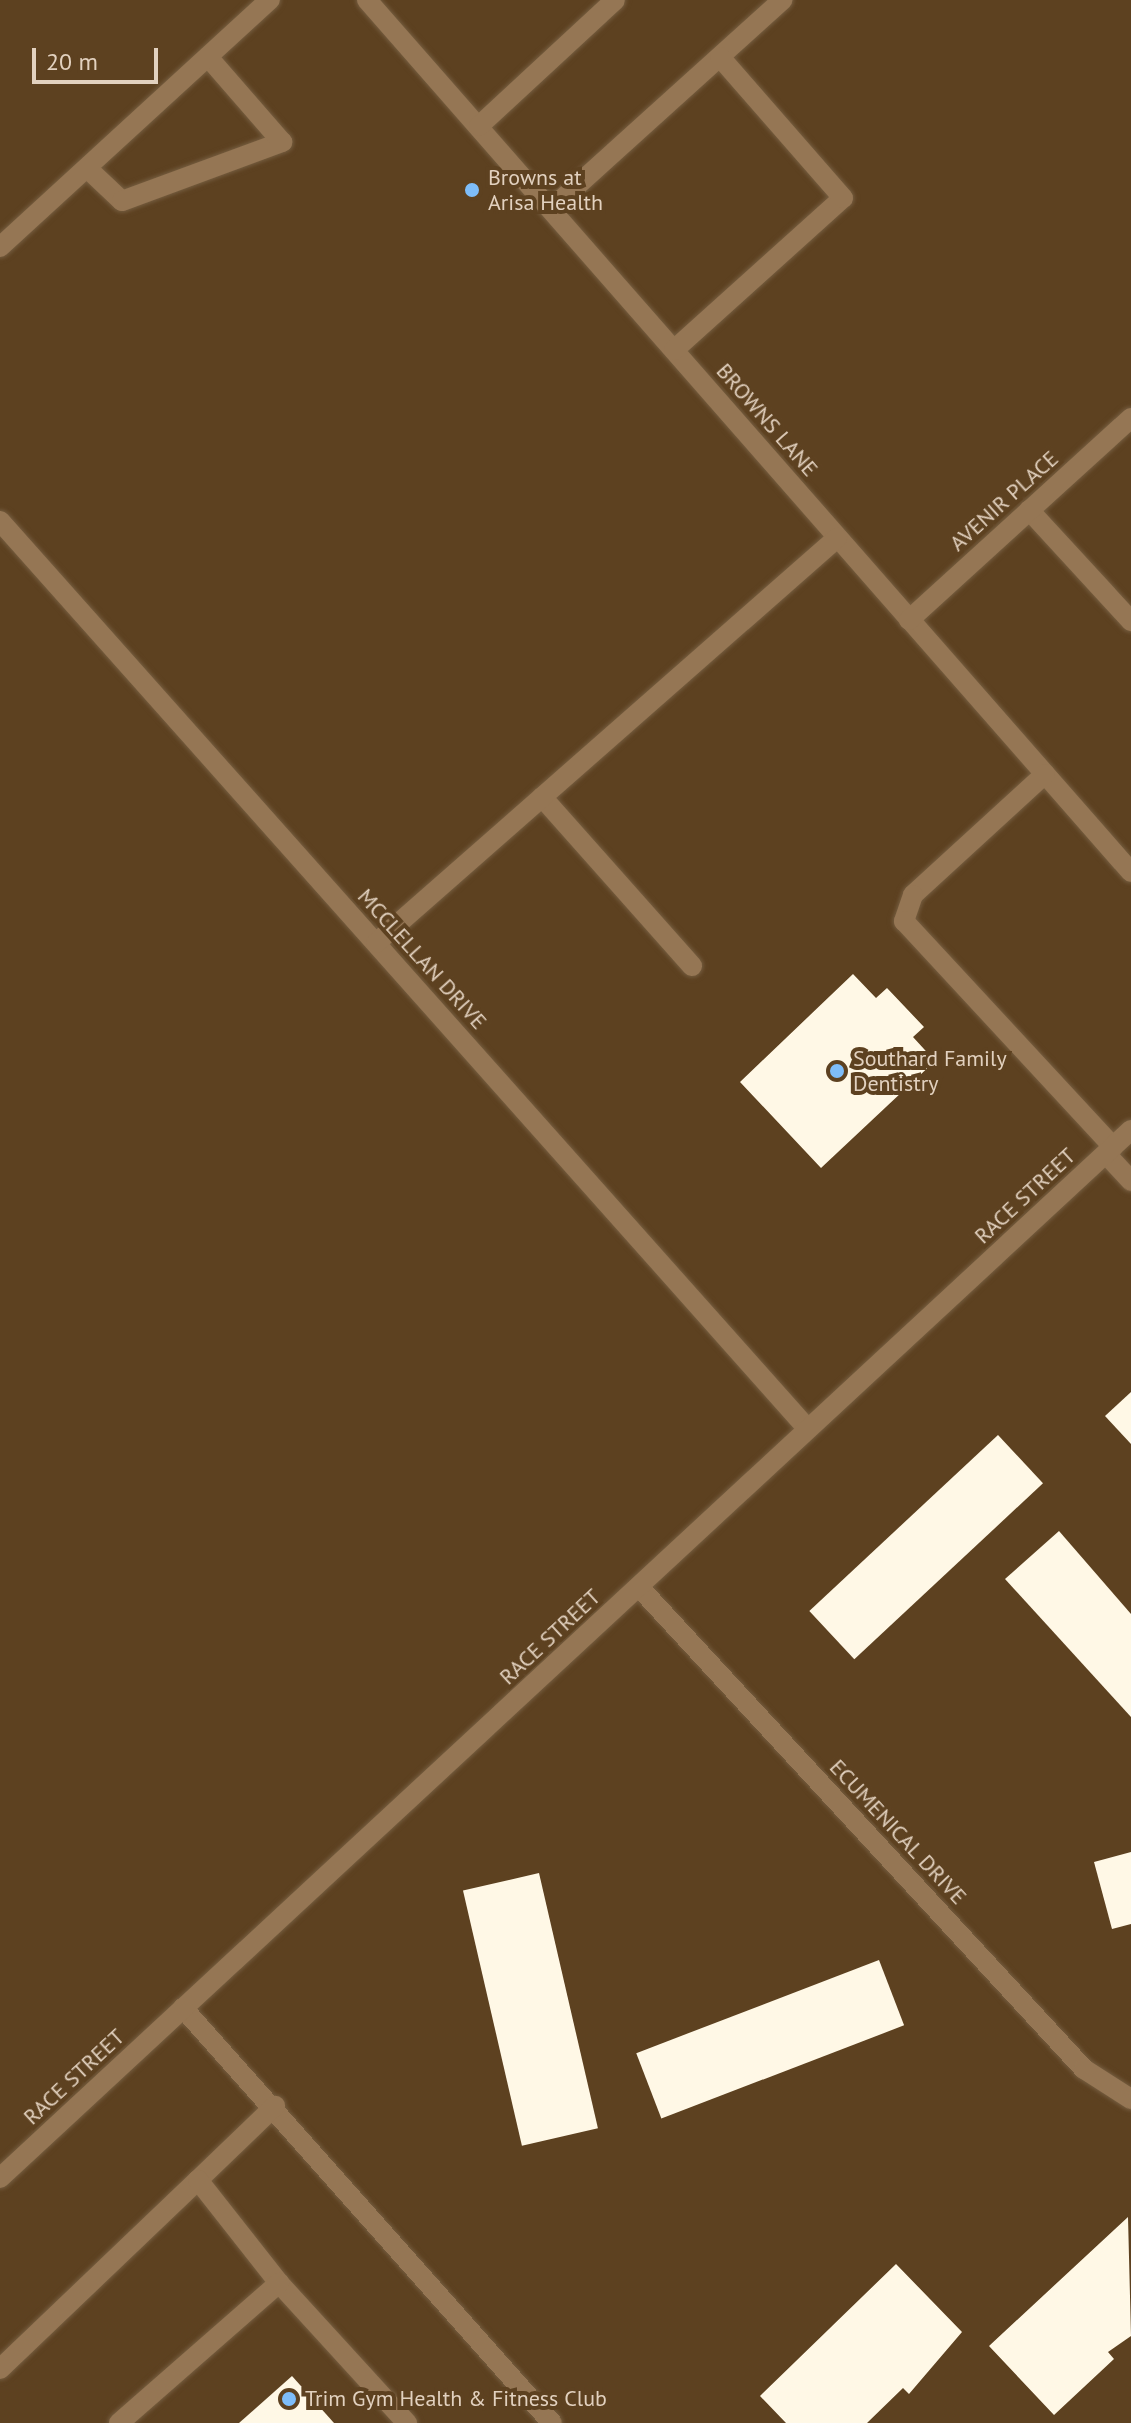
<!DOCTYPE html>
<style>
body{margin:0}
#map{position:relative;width:1131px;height:2423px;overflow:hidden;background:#5d4120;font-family:"PT Sans",sans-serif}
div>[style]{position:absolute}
.building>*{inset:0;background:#fff8e6;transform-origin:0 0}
.roads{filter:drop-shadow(0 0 2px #755d40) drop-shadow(0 0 2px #755d40)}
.minor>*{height:20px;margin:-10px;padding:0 10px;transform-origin:10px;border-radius:10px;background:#957654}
.dots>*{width:22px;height:22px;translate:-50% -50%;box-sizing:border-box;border:4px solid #5d4120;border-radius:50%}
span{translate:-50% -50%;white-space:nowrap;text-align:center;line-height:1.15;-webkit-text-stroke:8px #5d4120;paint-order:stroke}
.poi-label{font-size:22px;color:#e2d1bf}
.left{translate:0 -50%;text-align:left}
.street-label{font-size:22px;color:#e2d1bf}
.scale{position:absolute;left:32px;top:48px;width:126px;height:36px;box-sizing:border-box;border:4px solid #e2d1bf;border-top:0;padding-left:10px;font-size:24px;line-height:28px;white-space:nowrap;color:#e2d1bf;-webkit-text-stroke:6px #5d4120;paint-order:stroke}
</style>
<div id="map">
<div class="building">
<div style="clip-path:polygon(853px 974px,876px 998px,887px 988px,924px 1027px,913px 1037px,935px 1061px,821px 1168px,740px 1082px)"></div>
<div style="clip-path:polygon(1131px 1392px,1131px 1444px,1105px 1416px)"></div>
<div style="left:998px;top:1435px;width:66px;height:258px;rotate:47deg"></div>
<div style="clip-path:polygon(1059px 1531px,1131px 1614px,1131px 1717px,1005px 1579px)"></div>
<div style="clip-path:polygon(1131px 1852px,1131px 1924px,1112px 1929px,1094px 1862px)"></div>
<div style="left:539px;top:1873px;width:262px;height:78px;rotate:77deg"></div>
<div style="left:879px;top:1960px;width:70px;height:260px;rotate:69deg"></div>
<div style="clip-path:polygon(1128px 2217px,1131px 2336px,1108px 2352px,1114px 2359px,1054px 2415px,989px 2346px)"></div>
<div style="clip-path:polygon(896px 2264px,962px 2332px,909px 2394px,903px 2388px,867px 2423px,786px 2423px,760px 2396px)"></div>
<div style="clip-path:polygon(292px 2376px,334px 2423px,239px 2423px)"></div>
</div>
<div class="roads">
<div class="minor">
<div style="left:367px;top:0;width:1159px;rotate:48.78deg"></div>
<div style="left:479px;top:126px;width:185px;rotate:-42.8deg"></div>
<div style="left:87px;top:168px;width:48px;rotate:43.3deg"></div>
<div style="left:122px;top:201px;width:171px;rotate:-20.2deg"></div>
<div style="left:282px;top:142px;width:113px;rotate:-131deg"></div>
<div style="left:551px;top:209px;width:312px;rotate:-42.1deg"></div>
<div style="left:0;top:247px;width:366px;rotate:-42.5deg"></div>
<div style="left:674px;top:350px;width:227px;rotate:-42deg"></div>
<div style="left:843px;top:198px;width:187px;rotate:-131.1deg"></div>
<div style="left:1029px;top:510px;width:151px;rotate:47.4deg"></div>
<div style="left:0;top:521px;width:1215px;rotate:48.34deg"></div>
<div style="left:909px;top:620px;width:300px;rotate:-42.3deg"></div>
<div style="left:1045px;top:774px;width:179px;rotate:137.5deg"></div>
<div style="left:913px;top:895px;width:28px;rotate:109deg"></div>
<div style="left:904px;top:921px;width:308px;rotate:47.2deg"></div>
<div style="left:542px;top:797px;width:226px;rotate:48.4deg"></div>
<div style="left:376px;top:943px;width:614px;rotate:-41.3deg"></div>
<div style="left:1106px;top:1154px;width:37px;rotate:47deg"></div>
<div style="left:639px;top:1587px;width:656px;rotate:47.29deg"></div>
<div style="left:1084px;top:2069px;width:56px;rotate:32.6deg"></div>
<div style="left:183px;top:2008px;width:555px;rotate:48.36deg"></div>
<div style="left:0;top:2178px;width:1542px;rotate:-42.82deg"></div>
<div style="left:198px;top:2180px;width:107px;rotate:-43.9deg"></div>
<div style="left:0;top:2369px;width:274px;rotate:-43.7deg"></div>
<div style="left:198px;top:2180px;width:131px;rotate:51.8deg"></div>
<div style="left:279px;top:2283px;width:190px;rotate:47.6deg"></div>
<div style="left:119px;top:2423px;width:213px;rotate:-41.2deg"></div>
</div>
</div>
<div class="dots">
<div style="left:472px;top:190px;background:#7ebdf9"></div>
<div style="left:837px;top:1071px;background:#7ebdf9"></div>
<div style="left:289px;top:2399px;background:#7ebdf9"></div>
</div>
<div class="poi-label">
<span class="left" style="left:488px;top:190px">Browns at<br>Arisa Health</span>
<span class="left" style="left:853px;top:1071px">Southard Family<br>Dentistry</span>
<span class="left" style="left:305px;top:2399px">Trim Gym Health &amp; Fitness Club</span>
</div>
<div class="street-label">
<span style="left:767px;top:420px;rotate:49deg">BROWNS LANE</span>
<span style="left:1004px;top:501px;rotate:-42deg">AVENIR PLACE</span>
<span style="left:422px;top:959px;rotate:48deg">MCCLELLAN DRIVE</span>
<span style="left:1025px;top:1196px;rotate:-43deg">RACE STREET</span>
<span style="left:550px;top:1637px;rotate:-43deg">RACE STREET</span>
<span style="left:898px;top:1832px;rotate:47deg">ECUMENICAL DRIVE</span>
<span style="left:74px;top:2077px;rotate:-43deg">RACE STREET</span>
</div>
<div class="scale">20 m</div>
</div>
